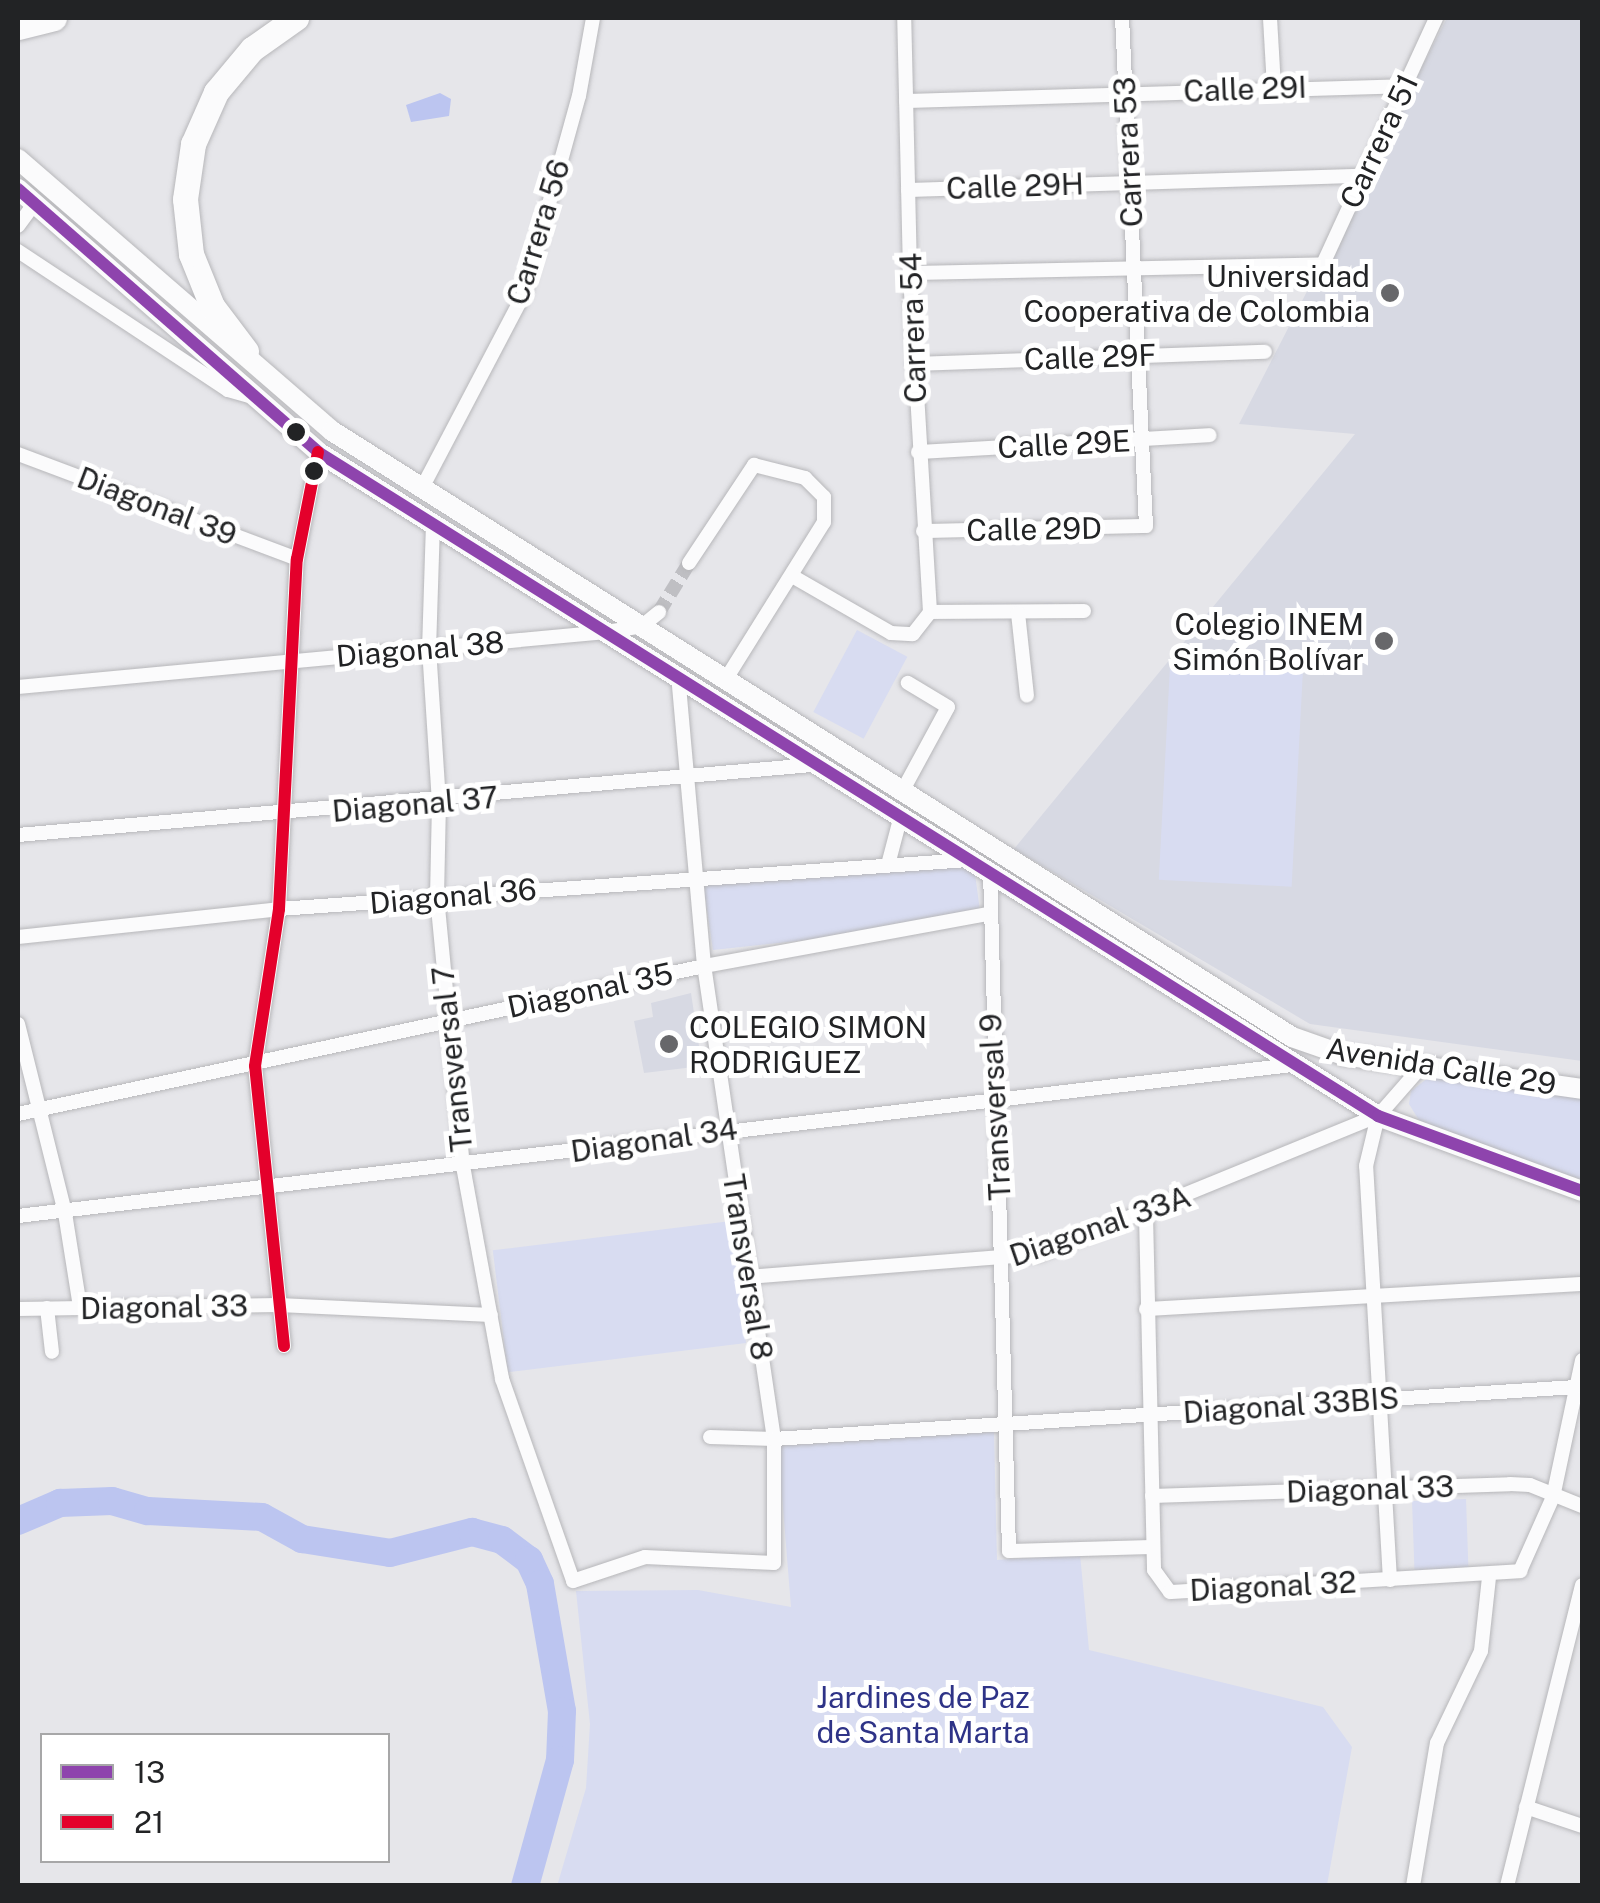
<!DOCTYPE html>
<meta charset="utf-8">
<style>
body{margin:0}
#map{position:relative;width:1600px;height:1903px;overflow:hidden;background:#e6e6ea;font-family:"Public Sans",sans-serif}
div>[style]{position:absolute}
.built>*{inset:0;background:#d7d9e3}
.green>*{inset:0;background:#d8dcf1;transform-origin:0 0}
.water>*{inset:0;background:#bcc5f0}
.river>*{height:28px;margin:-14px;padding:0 14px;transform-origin:14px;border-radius:14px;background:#bcc5f0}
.street-tunnel>*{height:14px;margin-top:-7px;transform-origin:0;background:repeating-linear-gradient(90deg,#bfbfc3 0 14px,transparent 0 21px)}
.roads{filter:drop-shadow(0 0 2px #b7b7ba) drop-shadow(0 0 2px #b7b7ba)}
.street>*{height:14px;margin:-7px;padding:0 7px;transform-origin:7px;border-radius:7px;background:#fbfbfc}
.secondary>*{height:20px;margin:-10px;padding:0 10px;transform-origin:10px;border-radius:10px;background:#fbfbfc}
.highway>*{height:25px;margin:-12.5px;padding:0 12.5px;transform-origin:12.5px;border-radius:12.5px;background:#fbfbfc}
.bus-1>*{height:12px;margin:-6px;padding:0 6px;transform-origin:6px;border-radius:6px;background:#8e44ad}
.bus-2>*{height:12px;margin:-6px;padding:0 6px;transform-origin:6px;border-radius:6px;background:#e4002b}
.dots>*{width:28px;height:28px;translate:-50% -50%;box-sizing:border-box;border:5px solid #fff;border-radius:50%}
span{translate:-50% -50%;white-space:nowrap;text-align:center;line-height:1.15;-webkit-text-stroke:10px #fff;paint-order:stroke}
.street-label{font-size:30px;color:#222325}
.poi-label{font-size:30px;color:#222325}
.right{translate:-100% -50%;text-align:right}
.left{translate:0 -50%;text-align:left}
.park-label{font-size:30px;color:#2e3387}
.frame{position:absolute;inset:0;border:20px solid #222325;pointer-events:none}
.legend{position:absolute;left:40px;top:1733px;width:350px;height:130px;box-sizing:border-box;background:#fff;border:2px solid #a7a7a8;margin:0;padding:12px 18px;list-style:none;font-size:30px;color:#222325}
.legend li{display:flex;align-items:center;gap:20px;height:50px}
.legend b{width:50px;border:2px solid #a7a7a8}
</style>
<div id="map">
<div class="built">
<div style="clip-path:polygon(1447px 18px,1582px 18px,1582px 1061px,1310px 1024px,1014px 849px,1355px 434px,1239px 424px)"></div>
<div style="clip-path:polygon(691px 993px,702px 1066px,644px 1073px,634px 1021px,653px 1017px,651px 1003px)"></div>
</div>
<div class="green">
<div style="left:857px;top:630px;width:57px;height:93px;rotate:28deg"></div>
<div style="left:1170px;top:666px;width:133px;height:214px;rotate:3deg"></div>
<div style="clip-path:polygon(974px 867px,980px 911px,844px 936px,713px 950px,702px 877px)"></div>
<div style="clip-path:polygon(1433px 1074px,1582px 1096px,1582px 1180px,1422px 1125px,1409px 1104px,1411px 1091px)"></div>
<div style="left:731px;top:1221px;width:123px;height:240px;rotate:83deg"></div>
<div style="clip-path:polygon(994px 1432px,997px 1560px,1080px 1554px,1089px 1650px,1323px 1707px,1352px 1747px,1327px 1885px,557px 1886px,586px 1788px,590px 1724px,576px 1591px,698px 1590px,791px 1607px,778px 1446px)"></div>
<div style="left:1466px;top:1499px;width:72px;height:54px;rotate:88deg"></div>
</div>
<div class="water">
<div style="clip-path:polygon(440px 93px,451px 99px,449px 116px,411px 122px,406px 105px)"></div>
</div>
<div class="river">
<div style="left:18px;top:1521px;width:46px;rotate:-23.2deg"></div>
<div style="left:60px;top:1503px;width:52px;rotate:-2.2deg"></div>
<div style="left:112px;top:1501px;width:37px;rotate:16deg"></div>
<div style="left:148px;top:1511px;width:114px;rotate:3deg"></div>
<div style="left:262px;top:1517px;width:46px;rotate:28.8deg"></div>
<div style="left:302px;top:1539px;width:89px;rotate:9deg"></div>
<div style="left:390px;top:1553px;width:85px;rotate:-14.4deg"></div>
<div style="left:472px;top:1532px;width:31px;rotate:15deg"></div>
<div style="left:502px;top:1540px;width:34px;rotate:37deg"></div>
<div style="left:529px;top:1560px;width:26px;rotate:65deg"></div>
<div style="left:540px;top:1584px;width:129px;rotate:80.2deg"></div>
<div style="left:562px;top:1711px;width:49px;rotate:92.3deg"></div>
<div style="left:560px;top:1760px;width:131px;rotate:105.5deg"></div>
</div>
<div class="street-tunnel">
<div style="left:659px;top:612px;width:57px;rotate:-58.5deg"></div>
</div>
<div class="roads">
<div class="street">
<div style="left:1270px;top:18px;width:69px;rotate:86.7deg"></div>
<div style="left:906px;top:101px;width:498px;rotate:-1.7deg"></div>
<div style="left:908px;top:190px;width:454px;rotate:-1.8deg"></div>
<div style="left:18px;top:226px;width:29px;rotate:-54deg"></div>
<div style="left:18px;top:251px;width:252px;rotate:33.5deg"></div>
<div style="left:228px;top:390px;width:22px;rotate:16deg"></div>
<div style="left:910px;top:273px;width:413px;rotate:-1.2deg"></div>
<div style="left:1323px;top:264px;width:271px;rotate:-65.3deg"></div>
<div style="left:914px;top:364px;width:351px;rotate:-2deg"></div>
<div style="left:918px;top:452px;width:292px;rotate:-3.3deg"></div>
<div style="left:18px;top:454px;width:298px;rotate:20.6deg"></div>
<div style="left:422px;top:488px;width:219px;rotate:-62.3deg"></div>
<div style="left:524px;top:294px;width:205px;rotate:-74.5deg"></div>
<div style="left:579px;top:96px;width:79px;rotate:-79.8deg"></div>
<div style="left:433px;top:523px;width:125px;rotate:91.8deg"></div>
<div style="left:429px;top:648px;width:154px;rotate:86.3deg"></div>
<div style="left:439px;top:802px;width:95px;rotate:91.2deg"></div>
<div style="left:437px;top:897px;width:270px;rotate:84.5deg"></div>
<div style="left:463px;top:1166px;width:217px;rotate:79.6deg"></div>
<div style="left:502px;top:1379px;width:214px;rotate:70.6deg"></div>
<div style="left:573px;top:1581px;width:76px;rotate:-18.4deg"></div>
<div style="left:645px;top:1557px;width:129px;rotate:2.7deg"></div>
<div style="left:774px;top:1563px;width:124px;rotate:-90deg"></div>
<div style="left:774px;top:1439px;width:478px;rotate:-98.4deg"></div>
<div style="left:704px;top:966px;width:290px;rotate:-95.1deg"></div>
<div style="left:923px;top:531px;width:223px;rotate:-1.3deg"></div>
<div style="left:1146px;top:526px;width:509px;rotate:-92.7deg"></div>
<div style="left:689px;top:563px;width:118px;rotate:-56.4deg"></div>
<div style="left:754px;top:465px;width:53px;rotate:14.3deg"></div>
<div style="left:805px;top:478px;width:27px;rotate:45deg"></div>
<div style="left:824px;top:497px;width:25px;rotate:90deg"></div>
<div style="left:824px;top:522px;width:183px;rotate:122deg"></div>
<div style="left:792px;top:576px;width:114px;rotate:29.9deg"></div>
<div style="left:891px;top:633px;width:22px;rotate:3deg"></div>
<div style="left:913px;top:634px;width:28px;rotate:-52deg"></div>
<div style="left:930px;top:612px;width:340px;rotate:-93.4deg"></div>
<div style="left:910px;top:273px;width:255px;rotate:-91.3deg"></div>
<div style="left:930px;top:612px;width:154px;rotate:-0.4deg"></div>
<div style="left:1018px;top:613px;width:83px;rotate:83.8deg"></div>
<div style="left:18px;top:687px;width:591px;rotate:-5.34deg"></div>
<div style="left:606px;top:632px;width:36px;rotate:-9deg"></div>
<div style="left:642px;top:626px;width:22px;rotate:-39deg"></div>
<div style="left:903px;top:790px;width:94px;rotate:-61.5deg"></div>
<div style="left:948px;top:707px;width:47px;rotate:-149deg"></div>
<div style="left:18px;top:835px;width:797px;rotate:-5.04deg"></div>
<div style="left:889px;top:861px;width:43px;rotate:-75.3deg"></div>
<div style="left:990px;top:870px;width:681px;rotate:88.4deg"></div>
<div style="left:1009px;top:1551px;width:144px;rotate:-1.6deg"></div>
<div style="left:18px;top:937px;width:262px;rotate:-6.1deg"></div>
<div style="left:279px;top:909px;width:691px;rotate:-4.07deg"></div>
<div style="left:18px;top:1024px;width:195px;rotate:76deg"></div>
<div style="left:65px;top:1213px;width:95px;rotate:80.9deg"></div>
<div style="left:18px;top:1114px;width:702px;rotate:-12.17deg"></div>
<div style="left:704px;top:966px;width:289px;rotate:-10.4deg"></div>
<div style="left:1146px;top:1215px;width:355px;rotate:88.7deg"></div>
<div style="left:1154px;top:1570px;width:27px;rotate:54deg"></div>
<div style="left:1170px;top:1592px;width:351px;rotate:-3.4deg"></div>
<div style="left:1520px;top:1571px;width:81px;rotate:-66deg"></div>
<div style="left:1553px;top:1497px;width:140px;rotate:-78deg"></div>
<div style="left:18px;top:1216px;width:1282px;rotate:-6.76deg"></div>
<div style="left:748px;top:1277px;width:292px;rotate:-4.5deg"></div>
<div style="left:1039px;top:1254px;width:366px;rotate:-22.2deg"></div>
<div style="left:47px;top:1308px;width:44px;rotate:83.5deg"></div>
<div style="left:18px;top:1309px;width:261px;rotate:-0.9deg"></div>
<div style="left:279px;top:1305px;width:212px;rotate:2.7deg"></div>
<div style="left:1146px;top:1309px;width:437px;rotate:-3.3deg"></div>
<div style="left:284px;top:1346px;width:281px;rotate:-95.9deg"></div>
<div style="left:255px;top:1066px;width:159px;rotate:-81.3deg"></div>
<div style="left:279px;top:909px;width:350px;rotate:-87.1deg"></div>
<div style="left:297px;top:559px;width:109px;rotate:-78.9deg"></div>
<div style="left:710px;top:1437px;width:64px;rotate:1.8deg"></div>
<div style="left:774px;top:1439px;width:804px;rotate:-3.71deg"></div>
<div style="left:1152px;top:1496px;width:358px;rotate:-1.9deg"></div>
<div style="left:1510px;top:1484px;width:20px;rotate:3deg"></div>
<div style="left:1530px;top:1485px;width:56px;rotate:22deg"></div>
<div style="left:1390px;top:1580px;width:415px;rotate:-93.3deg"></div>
<div style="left:1366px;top:1166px;width:51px;rotate:-76.5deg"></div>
<div style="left:1378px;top:1116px;width:64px;rotate:-48.8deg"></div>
<div style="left:1526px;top:1807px;width:59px;rotate:18.7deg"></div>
<div style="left:1413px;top:1886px;width:145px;rotate:-80.5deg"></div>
<div style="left:1437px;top:1743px;width:102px;rotate:-64.4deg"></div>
<div style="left:1481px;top:1651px;width:74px;rotate:-83.8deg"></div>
<div style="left:1507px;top:1886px;width:310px;rotate:-76deg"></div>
</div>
<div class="secondary">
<div style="left:18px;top:159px;width:415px;rotate:40.9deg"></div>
<div style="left:332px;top:431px;width:1135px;rotate:32.26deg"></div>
<div style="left:1292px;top:1037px;width:54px;rotate:19.4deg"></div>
<div style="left:1343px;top:1055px;width:241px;rotate:8.1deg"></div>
<div style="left:18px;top:189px;width:399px;rotate:41.2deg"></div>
<div style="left:318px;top:452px;width:1251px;rotate:32.06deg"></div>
<div style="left:1378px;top:1116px;width:217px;rotate:20.2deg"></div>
</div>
<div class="highway">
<div style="left:18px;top:27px;width:37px;rotate:-14deg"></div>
<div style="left:246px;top:351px;width:56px;rotate:-127.1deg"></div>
<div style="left:212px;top:306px;width:56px;rotate:-112deg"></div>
<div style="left:191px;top:254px;width:55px;rotate:-96.2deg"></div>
<div style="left:185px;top:199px;width:56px;rotate:-81.7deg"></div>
<div style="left:193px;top:144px;width:57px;rotate:-66.1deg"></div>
<div style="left:216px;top:92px;width:56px;rotate:-50.1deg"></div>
<div style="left:252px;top:49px;width:54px;rotate:-35.2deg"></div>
</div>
</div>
<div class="bus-1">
<div style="left:18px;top:189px;width:399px;rotate:41.2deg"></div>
<div style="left:318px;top:452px;width:1251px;rotate:32.06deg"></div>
<div style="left:1378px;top:1116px;width:217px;rotate:20.2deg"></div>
</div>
<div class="bus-2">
<div style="left:284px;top:1346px;width:281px;rotate:-95.9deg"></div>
<div style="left:255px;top:1066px;width:159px;rotate:-81.3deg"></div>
<div style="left:279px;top:909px;width:350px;rotate:-87.1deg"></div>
<div style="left:297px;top:559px;width:109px;rotate:-78.9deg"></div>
</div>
<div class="dots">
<div style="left:1390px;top:293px;background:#67676a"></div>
<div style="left:296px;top:432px;background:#222325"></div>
<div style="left:314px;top:471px;background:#222325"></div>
<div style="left:1384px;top:641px;background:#67676a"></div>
<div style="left:669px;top:1044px;background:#67676a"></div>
</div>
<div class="street-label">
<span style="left:1245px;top:89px;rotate:-2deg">Calle 29I</span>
<span style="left:1379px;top:141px;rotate:-65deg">Carrera 51</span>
<span style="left:1128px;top:152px;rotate:-93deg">Carrera 53</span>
<span style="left:1015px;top:186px;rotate:-2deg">Calle 29H</span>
<span style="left:538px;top:232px;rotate:-73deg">Carrera 56</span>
<span style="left:913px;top:328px;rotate:-92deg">Carrera 54</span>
<span style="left:1090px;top:357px;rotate:-2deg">Calle 29F</span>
<span style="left:1064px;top:444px;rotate:-3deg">Calle 29E</span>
<span style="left:157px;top:506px;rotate:21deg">Diagonal 39</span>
<span style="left:1034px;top:529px;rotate:-1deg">Calle 29D</span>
<span style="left:420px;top:649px;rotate:-5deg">Diagonal 38</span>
<span style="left:415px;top:804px;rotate:-5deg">Diagonal 37</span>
<span style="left:453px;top:896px;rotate:-5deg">Diagonal 36</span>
<span style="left:590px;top:990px;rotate:-12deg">Diagonal 35</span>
<span style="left:452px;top:1059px;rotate:-96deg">Transversal 7</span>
<span style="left:1441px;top:1066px;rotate:9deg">Avenida Calle 29</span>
<span style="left:995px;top:1107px;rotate:-93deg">Transversal 9</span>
<span style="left:654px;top:1140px;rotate:-8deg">Diagonal 34</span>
<span style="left:1100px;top:1226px;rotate:-19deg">Diagonal 33A</span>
<span style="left:748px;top:1267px;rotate:81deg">Transversal 8</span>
<span style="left:164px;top:1307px;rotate:-1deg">Diagonal 33</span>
<span style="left:1291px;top:1405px;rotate:-4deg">Diagonal 33BIS</span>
<span style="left:1370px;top:1489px;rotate:-2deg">Diagonal 33</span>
<span style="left:1273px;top:1586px;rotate:-3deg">Diagonal 32</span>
</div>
<div class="poi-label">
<span class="right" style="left:1370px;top:293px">Universidad<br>Cooperativa de Colombia</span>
<span class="right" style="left:1364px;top:641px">Colegio INEM<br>Simón Bolívar</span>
<span class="left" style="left:689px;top:1044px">COLEGIO SIMON<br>RODRIGUEZ</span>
</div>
<div class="park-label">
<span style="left:923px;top:1714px">Jardines de Paz<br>de Santa Marta</span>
</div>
<div class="frame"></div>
<ul class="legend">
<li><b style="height:12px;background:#8e44ad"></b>13</li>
<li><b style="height:12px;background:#e4002b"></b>21</li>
</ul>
</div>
